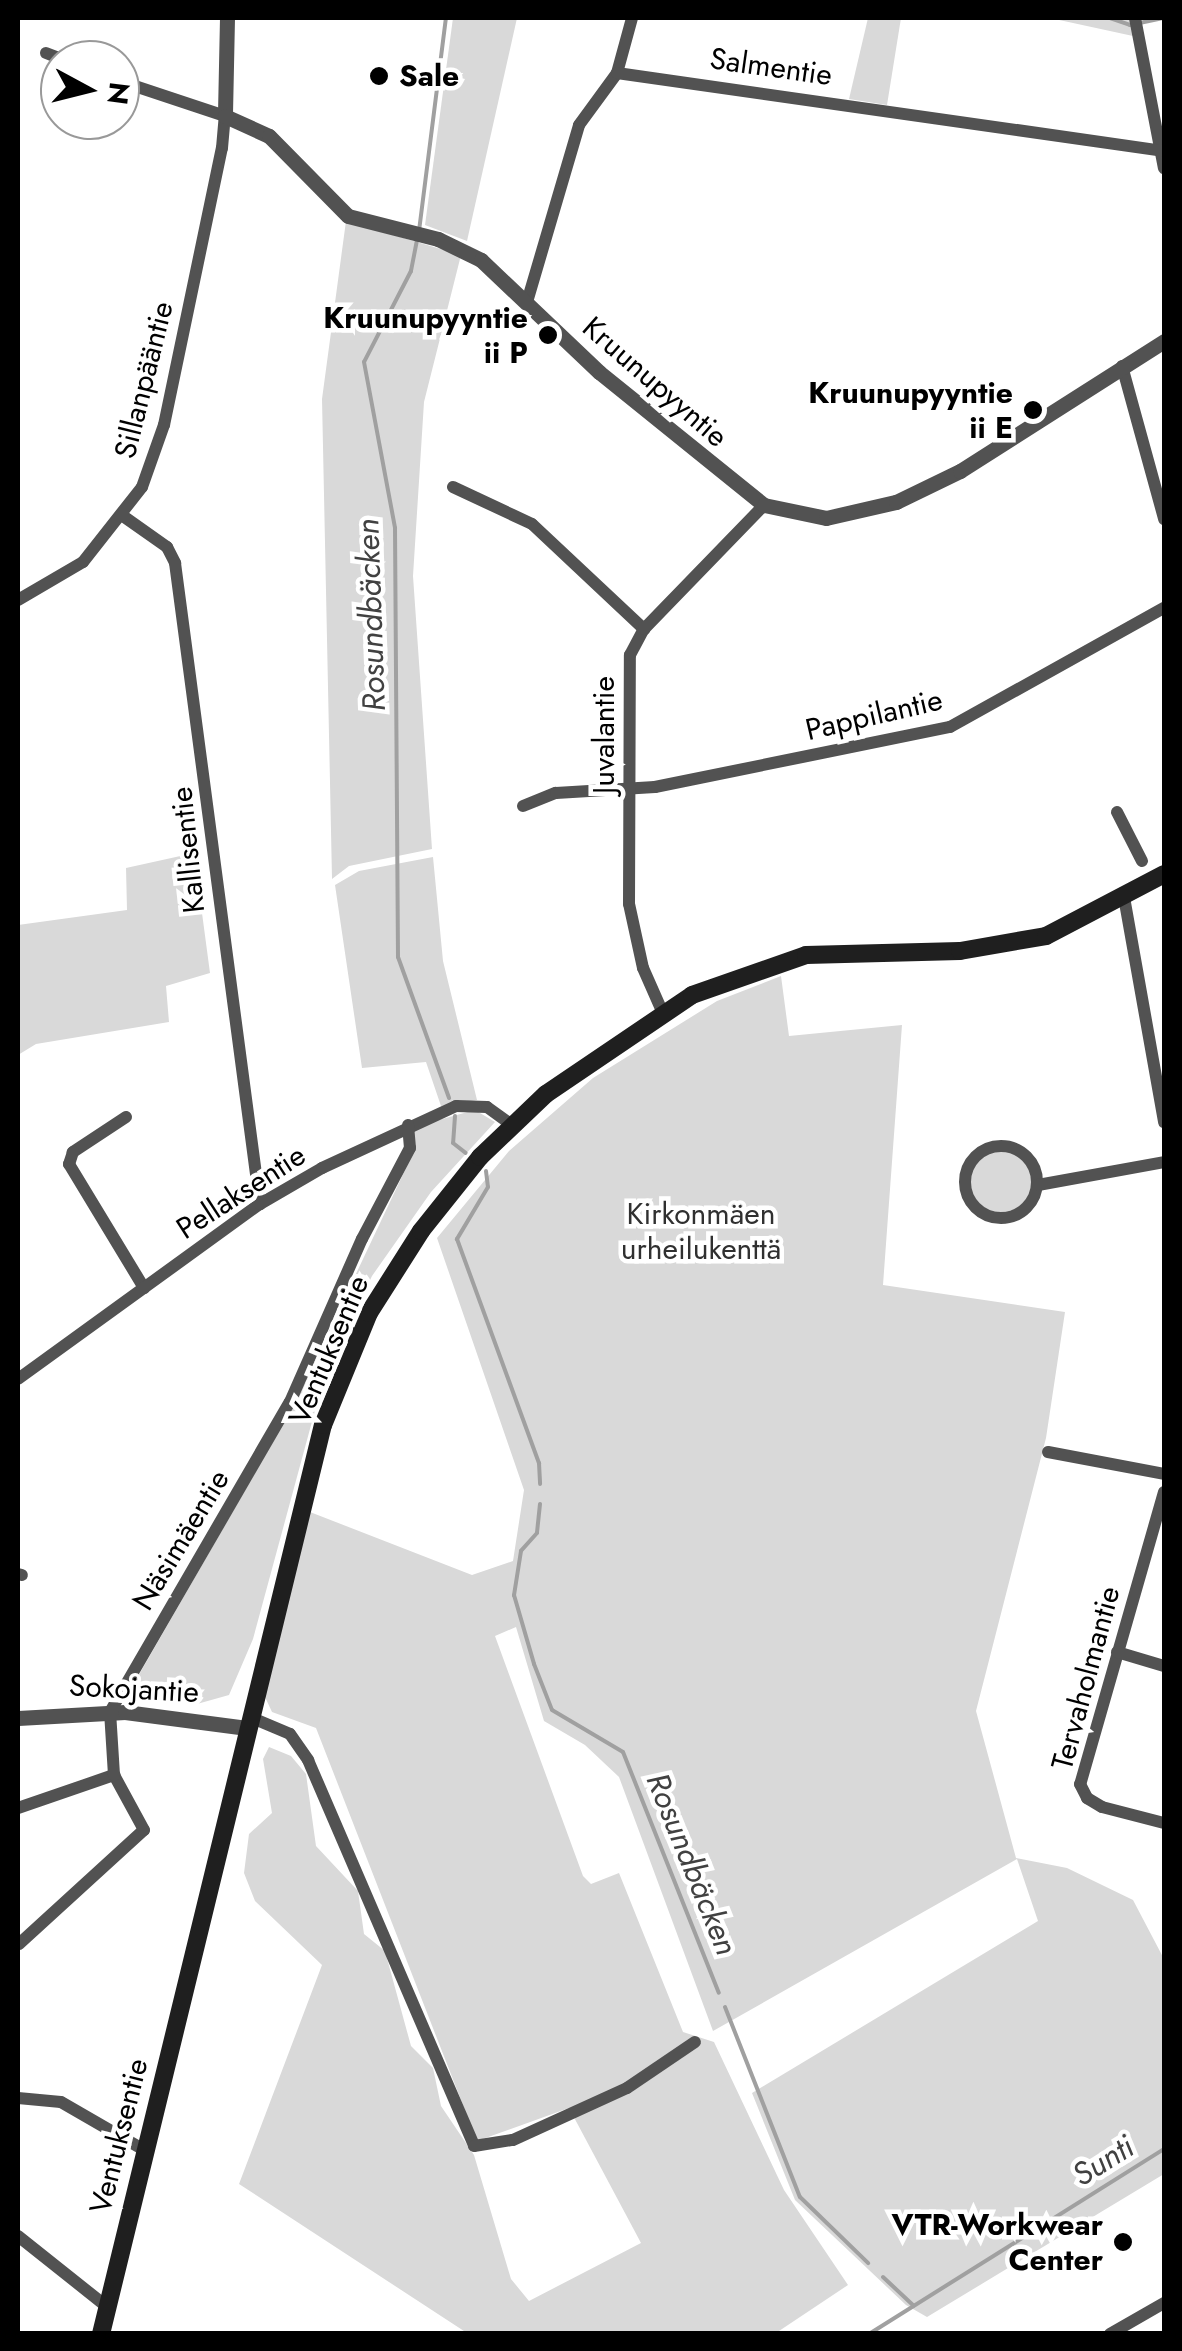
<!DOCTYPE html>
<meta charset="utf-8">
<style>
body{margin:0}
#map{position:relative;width:1182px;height:2351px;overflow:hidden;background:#fff;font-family:Jost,sans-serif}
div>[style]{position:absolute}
.green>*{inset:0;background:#d9d9d9}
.round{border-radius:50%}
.stream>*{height:4px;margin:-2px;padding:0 2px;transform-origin:2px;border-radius:2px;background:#a0a0a0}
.minor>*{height:12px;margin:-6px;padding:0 6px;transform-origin:6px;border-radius:6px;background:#525252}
.minor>.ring{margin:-6px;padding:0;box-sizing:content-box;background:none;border:12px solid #525252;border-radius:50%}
.tertiary>*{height:15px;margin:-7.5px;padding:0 7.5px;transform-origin:7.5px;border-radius:7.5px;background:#525252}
.secondary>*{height:18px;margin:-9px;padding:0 9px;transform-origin:9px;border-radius:9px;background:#1f1f1f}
.dots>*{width:28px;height:28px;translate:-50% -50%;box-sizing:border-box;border:5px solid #fff;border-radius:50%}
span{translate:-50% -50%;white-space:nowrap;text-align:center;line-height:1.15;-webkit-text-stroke:9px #fff;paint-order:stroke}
.street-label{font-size:30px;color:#000}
.poi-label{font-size:30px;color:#000;font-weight:700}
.left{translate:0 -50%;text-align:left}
.right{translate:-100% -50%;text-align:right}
.park-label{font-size:30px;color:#303030}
.water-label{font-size:32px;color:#414141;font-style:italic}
.frame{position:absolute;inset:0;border:20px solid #000;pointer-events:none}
.north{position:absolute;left:40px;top:40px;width:100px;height:100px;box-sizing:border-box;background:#fff;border:2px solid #999;border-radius:50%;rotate:97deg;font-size:28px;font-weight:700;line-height:40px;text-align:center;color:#000}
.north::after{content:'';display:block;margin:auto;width:35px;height:45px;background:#000;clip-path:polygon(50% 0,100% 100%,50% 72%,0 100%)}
</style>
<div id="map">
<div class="green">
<div style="clip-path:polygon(453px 18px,517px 18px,467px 241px,425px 225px)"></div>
<div style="clip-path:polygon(868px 18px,901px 18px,887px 105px,849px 99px)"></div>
<div style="clip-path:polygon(1050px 18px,1130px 18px,1133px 36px)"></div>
<div style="clip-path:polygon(346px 221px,461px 255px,424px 402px,413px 576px,432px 849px,349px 866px,332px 879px,322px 399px)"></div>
<div style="clip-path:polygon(194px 853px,210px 973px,166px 986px,169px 1022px,36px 1044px,18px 1055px,18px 925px,127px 910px,126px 868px)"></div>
<div style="clip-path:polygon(433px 857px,443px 961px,477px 1100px,441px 1106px,426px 1062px,362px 1068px,335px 885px,359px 871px)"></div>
<div style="clip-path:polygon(781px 976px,789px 1036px,902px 1025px,883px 1285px,1065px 1312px,1046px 1438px,976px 1711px,1016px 1858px,1067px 1868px,1133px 1900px,1164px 1959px,1164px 2174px,927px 2317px,906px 2305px,795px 2200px,752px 2093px,1038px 1921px,1017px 1859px,713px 2031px,619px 1777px,585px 1745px,544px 1721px,516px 1627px,495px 1636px,583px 1876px,591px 1884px,619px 1873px,683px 2032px,714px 2042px,784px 2190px,848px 2285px,776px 2333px,467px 2333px,239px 2184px,322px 1965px,255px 1901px,244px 1873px,249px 1834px,272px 1813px,263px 1759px,269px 1747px,291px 1756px,306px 1774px,316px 1846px,358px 1891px,364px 1934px,385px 1951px,411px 2046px,433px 2068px,441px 2106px,474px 2155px,511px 2279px,529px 2301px,641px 2243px,569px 2108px,477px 2141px,316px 1728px,272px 1712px,265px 1697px,310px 1512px,472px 1575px,513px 1561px,524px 1490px,437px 1238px,509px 1151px,593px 1078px,717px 1001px)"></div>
<div style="clip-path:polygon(475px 1110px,495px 1122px,431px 1192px,372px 1276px,326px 1370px,253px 1639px,229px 1695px,197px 1704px,125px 1699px,294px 1405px,415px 1149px,413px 1127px)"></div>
<div class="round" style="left:970px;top:1150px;width:62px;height:62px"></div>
</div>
<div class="stream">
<div style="left:1110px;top:18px;width:21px;rotate:19deg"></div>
<div style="left:1130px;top:25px;width:35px;rotate:-12deg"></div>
<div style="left:419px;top:231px;width:215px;rotate:-82.8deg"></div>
<div style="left:417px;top:240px;width:32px;rotate:101deg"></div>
<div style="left:411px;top:271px;width:102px;rotate:117.3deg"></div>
<div style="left:364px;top:362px;width:169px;rotate:79.4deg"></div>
<div style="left:395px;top:528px;width:429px;rotate:89.6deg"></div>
<div style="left:398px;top:957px;width:150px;rotate:70.1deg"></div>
<div style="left:455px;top:1116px;width:27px;rotate:94deg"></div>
<div style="left:453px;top:1143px;width:16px;rotate:38deg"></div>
<div style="left:486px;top:1171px;width:16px;rotate:83deg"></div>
<div style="left:488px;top:1187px;width:61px;rotate:120.8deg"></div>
<div style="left:457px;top:1239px;width:239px;rotate:69.9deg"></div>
<div style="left:539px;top:1463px;width:21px;rotate:87deg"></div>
<div style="left:540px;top:1504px;width:29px;rotate:96deg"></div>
<div style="left:537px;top:1533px;width:24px;rotate:132deg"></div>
<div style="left:521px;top:1551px;width:45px;rotate:99deg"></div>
<div style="left:514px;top:1595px;width:72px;rotate:73.8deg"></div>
<div style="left:534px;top:1664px;width:49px;rotate:68.6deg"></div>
<div style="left:552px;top:1710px;width:82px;rotate:30.6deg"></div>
<div style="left:623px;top:1752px;width:259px;rotate:68.3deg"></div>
<div style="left:725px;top:2007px;width:204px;rotate:68.5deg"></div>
<div style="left:800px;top:2197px;width:95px;rotate:44.1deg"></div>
<div style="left:883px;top:2277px;width:42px;rotate:43.1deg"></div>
<div style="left:869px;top:2334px;width:348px;rotate:-32.1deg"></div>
</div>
<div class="minor">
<div style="left:1135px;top:18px;width:153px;rotate:79.1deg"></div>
<div style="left:46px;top:53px;width:19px;rotate:21deg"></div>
<div style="left:617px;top:73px;width:57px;rotate:-74.7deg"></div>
<div style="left:527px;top:302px;width:184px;rotate:-73.6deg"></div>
<div style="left:579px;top:125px;width:64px;rotate:-53.8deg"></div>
<div style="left:617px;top:73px;width:553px;rotate:8.12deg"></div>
<div style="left:1122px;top:366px;width:159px;rotate:74.6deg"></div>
<div style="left:453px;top:487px;width:87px;rotate:25.1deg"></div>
<div style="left:532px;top:524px;width:154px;rotate:43.2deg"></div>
<div style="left:123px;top:516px;width:54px;rotate:35.2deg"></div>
<div style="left:167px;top:547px;width:18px;rotate:63deg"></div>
<div style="left:175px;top:563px;width:647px;rotate:82.45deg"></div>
<div style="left:18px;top:600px;width:75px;rotate:-30.3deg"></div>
<div style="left:83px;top:562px;width:95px;rotate:-51.8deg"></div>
<div style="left:142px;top:487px;width:66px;rotate:-70.5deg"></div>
<div style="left:164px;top:425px;width:283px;rotate:-78.2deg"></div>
<div style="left:222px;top:148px;width:32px;rotate:-85deg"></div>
<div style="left:225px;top:116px;width:111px;rotate:-161.6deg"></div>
<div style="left:523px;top:806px;width:35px;rotate:-22deg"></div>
<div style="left:556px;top:793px;width:99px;rotate:-3.5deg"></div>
<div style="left:655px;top:787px;width:301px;rotate:-11.5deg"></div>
<div style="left:950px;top:727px;width:245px;rotate:-29.1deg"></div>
<div style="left:1117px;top:812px;width:55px;rotate:63deg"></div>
<div style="left:1124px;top:897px;width:229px;rotate:79.9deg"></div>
<div style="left:662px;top:1011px;width:47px;rotate:-113.8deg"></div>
<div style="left:643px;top:968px;width:66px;rotate:-102.3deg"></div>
<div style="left:629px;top:904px;width:249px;rotate:-89.8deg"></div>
<div style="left:630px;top:655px;width:30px;rotate:-62deg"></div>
<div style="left:644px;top:629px;width:173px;rotate:-45.9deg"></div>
<div style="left:126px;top:1117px;width:64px;rotate:146.6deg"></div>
<div style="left:73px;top:1152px;width:13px;rotate:108deg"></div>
<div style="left:69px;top:1164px;width:145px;rotate:58.8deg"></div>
<div class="ring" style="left:965px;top:1146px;width:60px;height:60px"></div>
<div style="left:1038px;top:1185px;width:128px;rotate:-10.3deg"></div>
<div style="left:18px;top:1379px;width:299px;rotate:-35.9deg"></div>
<div style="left:260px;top:1204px;width:72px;rotate:-30.1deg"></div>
<div style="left:322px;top:1168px;width:148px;rotate:-24.8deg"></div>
<div style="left:456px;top:1106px;width:31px;rotate:2deg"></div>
<div style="left:487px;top:1107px;width:31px;rotate:36deg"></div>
<div style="left:1048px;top:1452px;width:118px;rotate:10.7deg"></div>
<div style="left:1164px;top:1492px;width:304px;rotate:106deg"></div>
<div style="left:1080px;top:1784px;width:16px;rotate:63deg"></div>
<div style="left:1087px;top:1798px;width:17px;rotate:31deg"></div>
<div style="left:1102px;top:1807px;width:64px;rotate:14.5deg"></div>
<div style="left:18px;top:1574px;width:4px;rotate:14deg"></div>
<div style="left:1117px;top:1652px;width:49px;rotate:16.6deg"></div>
<div style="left:250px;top:1717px;width:43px;rotate:23deg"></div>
<div style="left:290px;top:1734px;width:32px;rotate:55deg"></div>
<div style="left:308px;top:1760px;width:420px;rotate:66.7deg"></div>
<div style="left:474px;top:2146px;width:39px;rotate:-9deg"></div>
<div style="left:513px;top:2140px;width:125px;rotate:-24.5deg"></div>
<div style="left:627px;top:2088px;width:82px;rotate:-34.1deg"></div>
<div style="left:18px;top:1808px;width:102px;rotate:-19deg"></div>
<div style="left:19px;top:1944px;width:169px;rotate:-42.4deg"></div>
<div style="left:144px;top:1830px;width:63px;rotate:-118.6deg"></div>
<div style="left:114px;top:1775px;width:63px;rotate:-93.6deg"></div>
<div style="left:110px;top:1712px;width:358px;rotate:-59.9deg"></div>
<div style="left:290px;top:1402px;width:178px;rotate:-66.2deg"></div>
<div style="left:362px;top:1239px;width:103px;rotate:-62.2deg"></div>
<div style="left:410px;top:1148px;width:23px;rotate:-95deg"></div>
<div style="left:18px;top:2098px;width:43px;rotate:5.3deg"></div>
<div style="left:61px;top:2102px;width:96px;rotate:30deg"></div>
<div style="left:18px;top:2236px;width:112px;rotate:38.5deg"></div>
<div style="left:1110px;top:2334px;width:62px;rotate:-29.9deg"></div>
</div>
<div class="tertiary">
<div style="left:227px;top:18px;width:98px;rotate:91.2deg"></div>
<div style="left:225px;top:116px;width:48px;rotate:24.4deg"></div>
<div style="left:269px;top:136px;width:112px;rotate:45.4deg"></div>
<div style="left:348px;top:216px;width:93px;rotate:14.3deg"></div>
<div style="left:438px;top:239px;width:48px;rotate:26deg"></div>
<div style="left:481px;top:260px;width:163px;rotate:43.5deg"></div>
<div style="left:599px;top:372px;width:212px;rotate:38.9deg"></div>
<div style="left:764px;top:505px;width:63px;rotate:11.8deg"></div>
<div style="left:826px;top:518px;width:72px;rotate:-12.9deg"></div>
<div style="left:896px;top:502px;width:71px;rotate:-25.8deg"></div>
<div style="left:960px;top:471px;width:242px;rotate:-32.5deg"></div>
<div style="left:18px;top:1718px;width:107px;rotate:-3.2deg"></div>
<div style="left:125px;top:1712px;width:123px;rotate:7.5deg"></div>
</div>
<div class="secondary">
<div style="left:101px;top:2334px;width:936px;rotate:-76.28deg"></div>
<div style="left:323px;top:1425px;width:121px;rotate:-67.7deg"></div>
<div style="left:369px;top:1313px;width:97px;rotate:-57.6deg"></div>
<div style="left:421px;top:1231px;width:95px;rotate:-51.4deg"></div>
<div style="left:480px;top:1157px;width:91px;rotate:-43.7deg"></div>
<div style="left:546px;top:1094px;width:176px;rotate:-34.1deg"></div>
<div style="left:692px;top:995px;width:121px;rotate:-19.3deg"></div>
<div style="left:806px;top:955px;width:154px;rotate:-1.5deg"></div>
<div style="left:960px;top:951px;width:87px;rotate:-9.9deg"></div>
<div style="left:1046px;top:936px;width:133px;rotate:-27.7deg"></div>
</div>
<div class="dots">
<div style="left:379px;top:76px;background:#000"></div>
<div style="left:548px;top:335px;background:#000"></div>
<div style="left:1033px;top:410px;background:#000"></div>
<div style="left:1123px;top:2242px;background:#000"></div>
</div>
<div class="street-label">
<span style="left:771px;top:67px;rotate:8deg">Salmentie</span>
<span style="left:144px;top:380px;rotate:-76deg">Sillanpääntie</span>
<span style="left:655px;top:382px;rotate:41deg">Kruunupyyntie</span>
<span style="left:874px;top:715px;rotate:-13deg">Pappilantie</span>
<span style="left:604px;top:735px;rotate:-90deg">Juvalantie</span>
<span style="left:188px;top:850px;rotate:-96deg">Kallisentie</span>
<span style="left:241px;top:1192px;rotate:-33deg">Pellaksentie</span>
<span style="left:329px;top:1350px;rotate:-67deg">Ventuksentie</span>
<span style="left:181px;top:1540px;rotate:-59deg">Näsimäentie</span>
<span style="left:1086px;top:1678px;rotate:-75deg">Tervaholmantie</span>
<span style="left:134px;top:1689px;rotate:3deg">Sokojantie</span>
<span style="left:119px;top:2136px;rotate:-76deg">Ventuksentie</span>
</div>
<div class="poi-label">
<span class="left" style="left:399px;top:76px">Sale</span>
<span class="right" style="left:528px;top:335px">Kruunupyyntie<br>ii P</span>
<span class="right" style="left:1013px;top:410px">Kruunupyyntie<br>ii E</span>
<span class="right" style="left:1103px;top:2242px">VTR-Workwear<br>Center</span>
</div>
<div class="park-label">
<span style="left:701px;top:1231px">Kirkonmäen<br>urheilukenttä</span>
</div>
<div class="water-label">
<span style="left:371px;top:615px;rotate:-92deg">Rosundbäcken</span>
<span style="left:692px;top:1864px;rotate:68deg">Rosundbäcken</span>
<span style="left:1103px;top:2161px;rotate:-32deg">Sunti</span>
</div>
<div class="frame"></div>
<div class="north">N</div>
</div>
